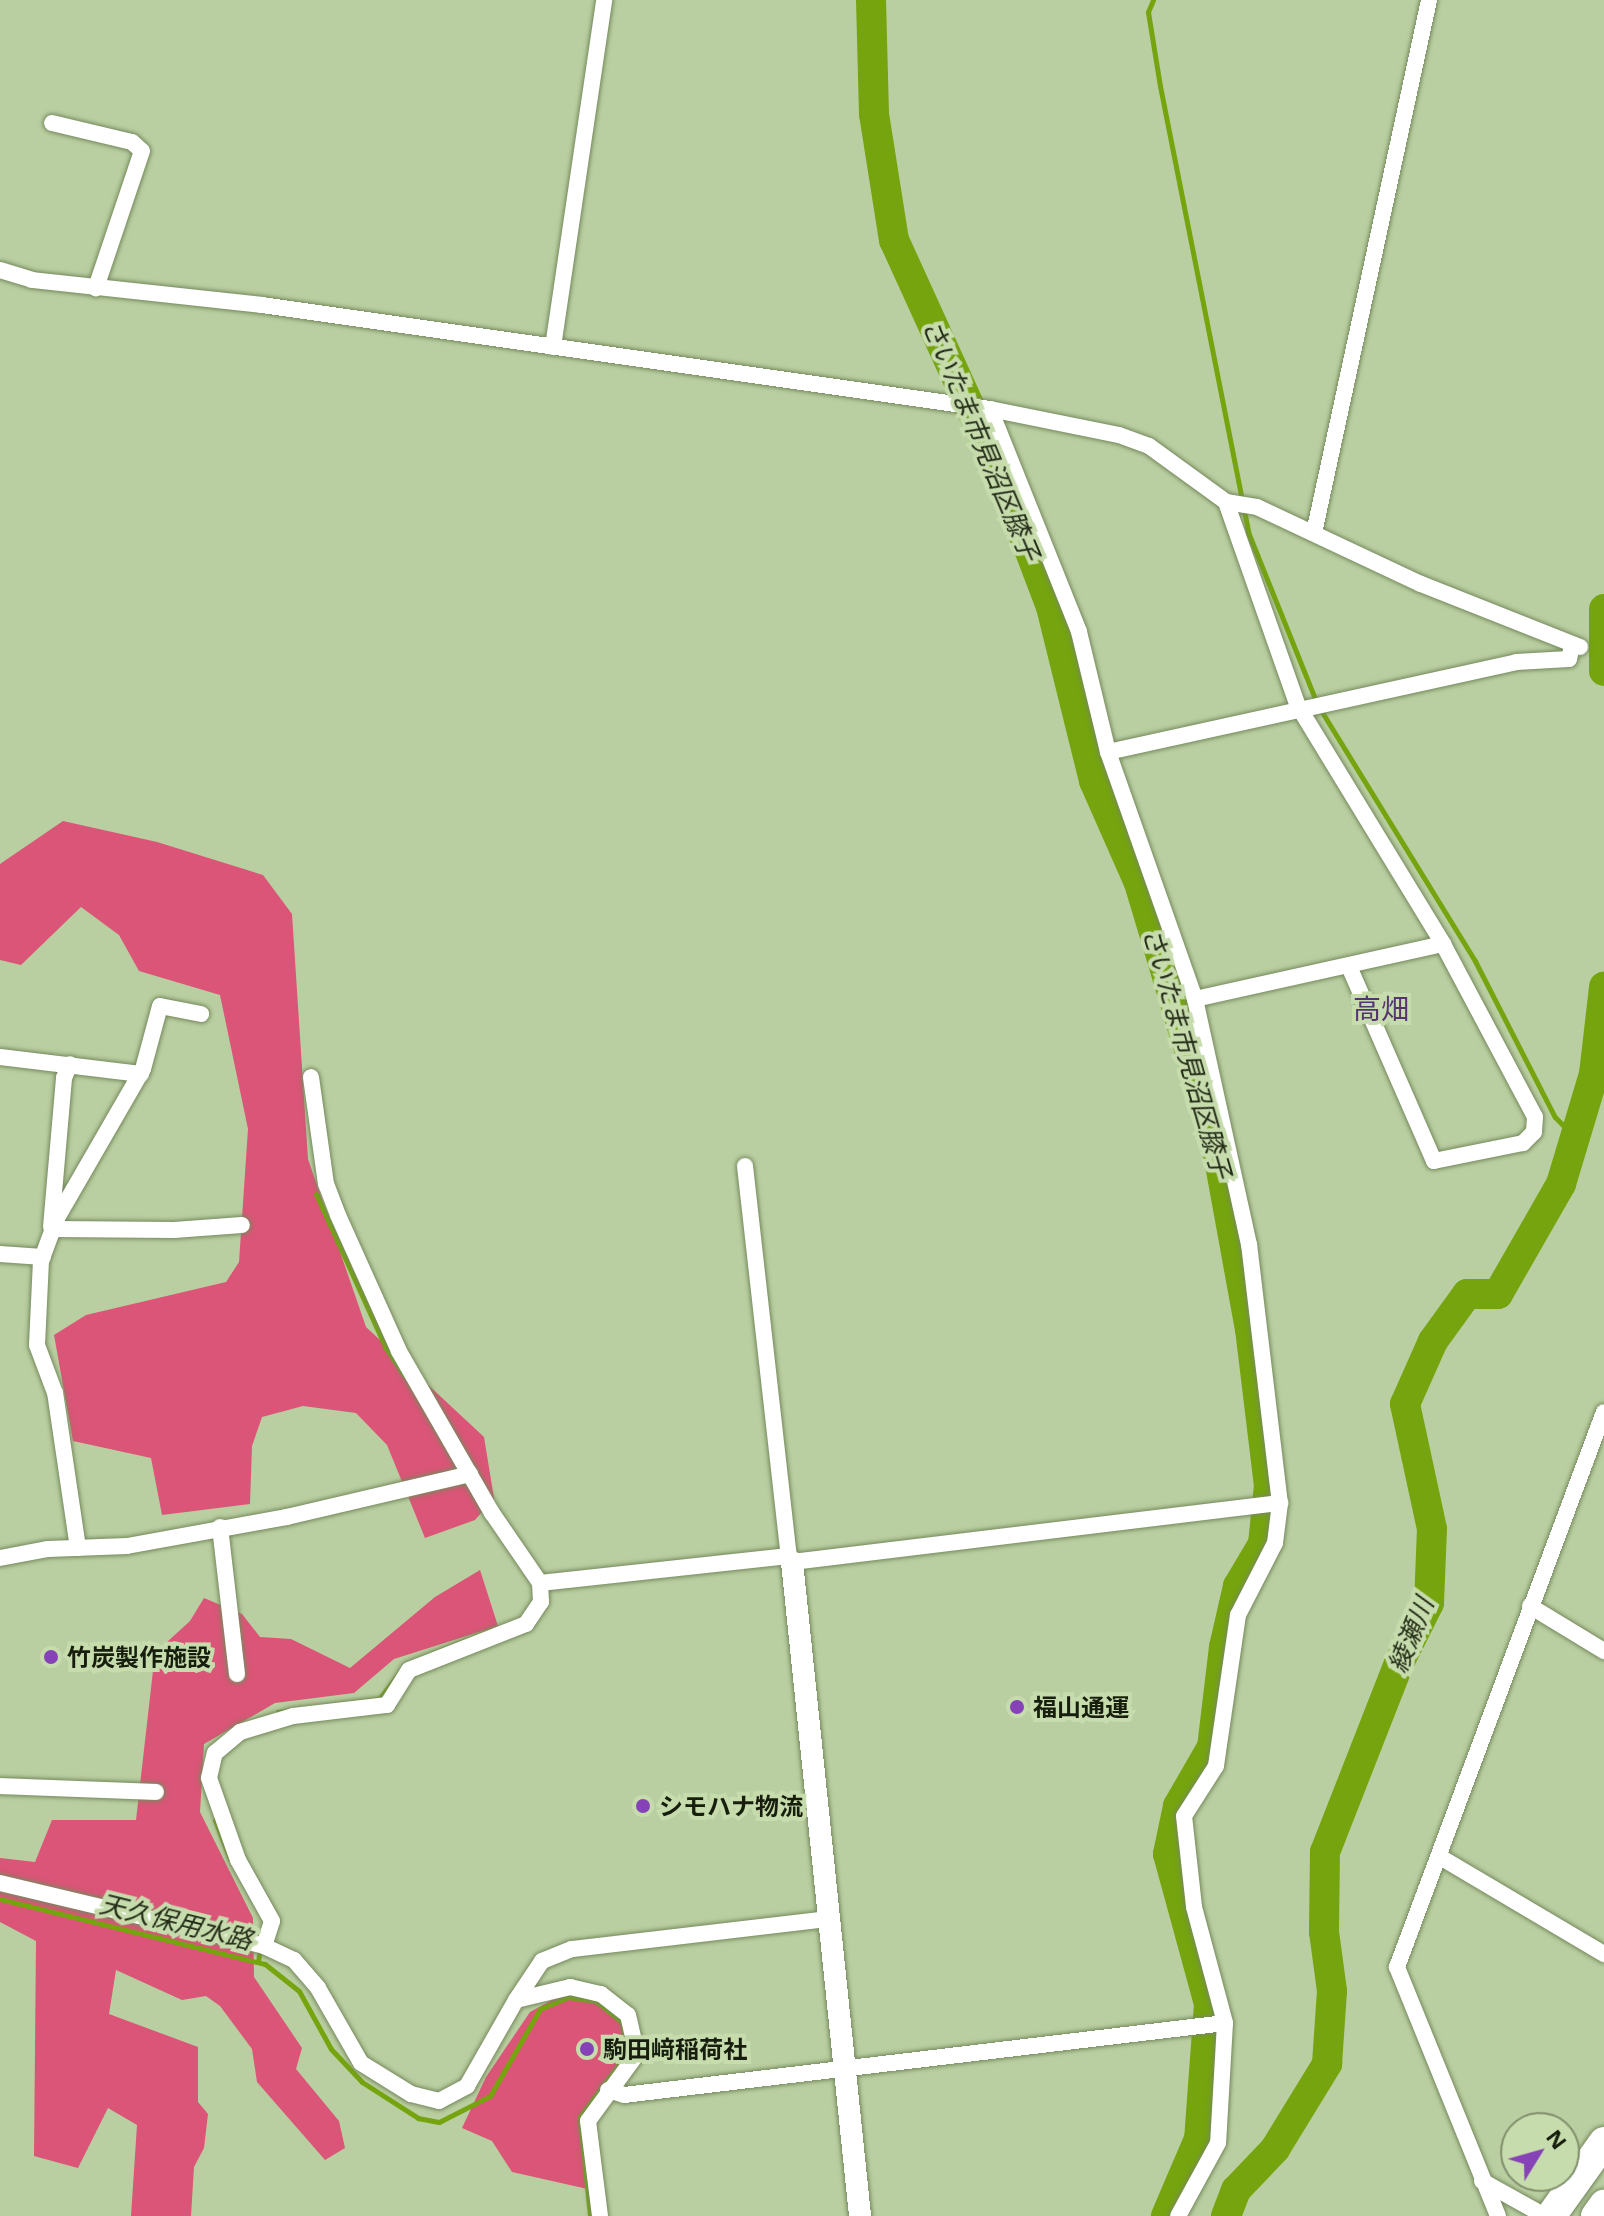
<!DOCTYPE html>
<meta charset="utf-8">
<style>
body{margin:0}
#map{position:relative;width:1604px;height:2216px;overflow:hidden;background:#bacfa1;font-family:"Noto Sans","Noto Sans JP",sans-serif}
div>[style]{position:absolute}
.forest>*{inset:0;background:#da5577}
.stream>*{height:5px;margin:-2.5px;padding:0 2.5px;transform-origin:2.5px;border-radius:2.5px;background:#75a40e}
.river>*{height:30px;margin:-15px;padding:0 15px;transform-origin:15px;border-radius:15px;background:#75a40e}
.roads{filter:drop-shadow(0 0 2px #75895d) drop-shadow(0 0 2px #75895d)}
.street>*{height:16px;margin:-8px;padding:0 8px;transform-origin:8px;border-radius:8px;background:#fff}
.secondary>*{height:22px;margin:-11px;padding:0 11px;transform-origin:11px;border-radius:11px;background:#fff}
.highway>*{height:30px;margin:-15px;padding:0 15px;transform-origin:15px;border-radius:15px;background:#fff}
.dots>*{width:22px;height:22px;translate:-50% -50%;box-sizing:border-box;border:4px solid #c7dcad;border-radius:50%}
span{translate:-50% -50%;white-space:nowrap;text-align:center;line-height:1.15;-webkit-text-stroke:8px #c7dcad;paint-order:stroke}
.poi-label{font-size:24px;color:#171e0d;font-weight:700}
.left{translate:0 -50%;text-align:left}
.water-label{font-size:26px;color:#242d18;font-style:italic}
.quarter-label{font-size:28px;color:#55356f}
.north{position:absolute;left:1500px;top:2112px;width:80px;height:80px;box-sizing:border-box;background:#c7dcad;border:2px solid #81906d;border-radius:50%;rotate:53deg;font-size:22px;font-weight:700;line-height:32px;text-align:center;color:#171e0d}
.north::after{content:'';display:block;margin:auto;width:28px;height:36px;background:#8543b7;clip-path:polygon(50% 0,100% 100%,50% 72%,0 100%)}
</style>
<div id="map">
<div class="forest">
<div style="clip-path:polygon(63px 821px,157px 842px,263px 875px,292px 914px,308px 1159px,366px 1327px,484px 1437px,494px 1498px,475px 1520px,425px 1538px,387px 1445px,356px 1413px,303px 1406px,262px 1417px,252px 1446px,250px 1504px,162px 1515px,151px 1458px,73px 1441px,54px 1335px,86px 1315px,226px 1282px,239px 1262px,248px 1129px,220px 995px,139px 971px,119px 935px,81px 907px,21px 965px,0 960px,0 864px)"></div>
<div style="clip-path:polygon(480px 1570px,498px 1626px,394px 1659px,354px 1693px,275px 1703px,204px 1744px,200px 1812px,253px 1918px,254px 1977px,302px 2048px,296px 2069px,339px 2121px,345px 2148px,325px 2160px,257px 2082px,252px 2049px,220px 2006px,206px 1996px,182px 2000px,116px 1970px,109px 2014px,198px 2047px,198px 2102px,208px 2114px,204px 2148px,194px 2167px,191px 2216px,131px 2216px,137px 2125px,108px 2108px,78px 2168px,34px 2156px,36px 1941px,0 1922px,0 1858px,35px 1862px,52px 1820px,136px 1820px,155px 1653px,190px 1621px,204px 1598px,242px 1614px,260px 1637px,291px 1639px,350px 1668px,435px 1597px)"></div>
<div style="clip-path:polygon(565px 1993px,586px 1995px,618px 2011px,632px 2048px,584px 2119px,592px 2190px,512px 2172px,492px 2141px,462px 2128px,486px 2077px,530px 2012px)"></div>
</div>
<div class="stream">
<div style="left:1153px;top:0;width:13px;rotate:113deg"></div>
<div style="left:1148px;top:12px;width:75px;rotate:80.8deg"></div>
<div style="left:1160px;top:86px;width:455px;rotate:78.8deg"></div>
<div style="left:1248px;top:532px;width:185px;rotate:68.1deg"></div>
<div style="left:1317px;top:704px;width:302px;rotate:58.4deg"></div>
<div style="left:1475px;top:961px;width:175px;rotate:62.9deg"></div>
<div style="left:1555px;top:1117px;width:32px;rotate:46deg"></div>
<div style="left:316px;top:1194px;width:169px;rotate:65.6deg"></div>
<div style="left:386px;top:1348px;width:32px;rotate:56deg"></div>
<div style="left:419px;top:1659px;width:78px;rotate:-21.9deg"></div>
<div style="left:278px;top:1712px;width:102px;rotate:-7.3deg"></div>
<div style="left:379px;top:1699px;width:36px;rotate:-52deg"></div>
<div style="left:215px;top:1820px;width:42px;rotate:69deg"></div>
<div style="left:0;top:1899px;width:273px;rotate:13.8deg"></div>
<div style="left:265px;top:1964px;width:43px;rotate:38.5deg"></div>
<div style="left:299px;top:1991px;width:66px;rotate:61.1deg"></div>
<div style="left:331px;top:2049px;width:45px;rotate:46.8deg"></div>
<div style="left:362px;top:2082px;width:67px;rotate:32.7deg"></div>
<div style="left:418px;top:2118px;width:21px;rotate:11deg"></div>
<div style="left:439px;top:2122px;width:57px;rotate:-27deg"></div>
<div style="left:490px;top:2096px;width:100px;rotate:-60.1deg"></div>
<div style="left:540px;top:2009px;width:30px;rotate:-23deg"></div>
<div style="left:568px;top:1997px;width:28px;rotate:8deg"></div>
<div style="left:596px;top:2001px;width:35px;rotate:39deg"></div>
<div style="left:623px;top:2023px;width:31px;rotate:83deg"></div>
<div style="left:627px;top:2054px;width:79px;rotate:126.7deg"></div>
<div style="left:580px;top:2117px;width:100px;rotate:84.2deg"></div>
<div style="left:258px;top:1962px;width:15px;rotate:-82deg"></div>
</div>
<div class="river">
<div style="left:871px;top:0;width:114px;rotate:88.5deg"></div>
<div style="left:874px;top:114px;width:128px;rotate:81deg"></div>
<div style="left:894px;top:240px;width:253px;rotate:65.5deg"></div>
<div style="left:999px;top:470px;width:147px;rotate:69.2deg"></div>
<div style="left:1051px;top:607px;width:179px;rotate:76.1deg"></div>
<div style="left:1094px;top:781px;width:111px;rotate:66.2deg"></div>
<div style="left:1139px;top:883px;width:265px;rotate:73.3deg"></div>
<div style="left:1215px;top:1137px;width:195px;rotate:79.7deg"></div>
<div style="left:1250px;top:1329px;width:157px;rotate:83.1deg"></div>
<div style="left:1269px;top:1485px;width:59px;rotate:95.8deg"></div>
<div style="left:1263px;top:1544px;width:49px;rotate:120.8deg"></div>
<div style="left:1238px;top:1586px;width:63px;rotate:102.9deg"></div>
<div style="left:1224px;top:1647px;width:101px;rotate:96.8deg"></div>
<div style="left:1212px;top:1747px;width:68px;rotate:120deg"></div>
<div style="left:1178px;top:1806px;width:49px;rotate:101.8deg"></div>
<div style="left:1168px;top:1854px;width:156px;rotate:74.7deg"></div>
<div style="left:1209px;top:2004px;width:135px;rotate:94.2deg"></div>
<div style="left:1199px;top:2139px;width:84px;rotate:113.2deg"></div>
<div style="left:1604px;top:609px;width:62px;rotate:90deg"></div>
<div style="left:1226px;top:2216px;width:28px;rotate:-69deg"></div>
<div style="left:1236px;top:2190px;width:57px;rotate:-46.4deg"></div>
<div style="left:1275px;top:2149px;width:100px;rotate:-58.5deg"></div>
<div style="left:1327px;top:2064px;width:73px;rotate:-86.1deg"></div>
<div style="left:1332px;top:1991px;width:60px;rotate:-97.7deg"></div>
<div style="left:1324px;top:1932px;width:80px;rotate:-89.3deg"></div>
<div style="left:1325px;top:1852px;width:203px;rotate:-68.6deg"></div>
<div style="left:1399px;top:1663px;width:67px;rotate:-63.4deg"></div>
<div style="left:1429px;top:1603px;width:74px;rotate:-87.7deg"></div>
<div style="left:1432px;top:1529px;width:128px;rotate:-102.2deg"></div>
<div style="left:1405px;top:1404px;width:69px;rotate:-66deg"></div>
<div style="left:1433px;top:1341px;width:58px;rotate:-54.1deg"></div>
<div style="left:1467px;top:1294px;width:31px"></div>
<div style="left:1498px;top:1294px;width:127px;rotate:-60.2deg"></div>
<div style="left:1561px;top:1184px;width:115px;rotate:-73.3deg"></div>
<div style="left:1594px;top:1074px;width:88px;rotate:-83.4deg"></div>
</div>
<div class="roads">
<div class="street">
<div style="left:52px;top:123px;width:82px;rotate:13.4deg"></div>
<div style="left:132px;top:142px;width:13px;rotate:42deg"></div>
<div style="left:142px;top:151px;width:145px;rotate:108.6deg"></div>
<div style="left:0;top:270px;width:34px;rotate:17deg"></div>
<div style="left:32px;top:280px;width:231px;rotate:6.2deg"></div>
<div style="left:262px;top:305px;width:735px;rotate:8.13deg"></div>
<div style="left:990px;top:409px;width:132px;rotate:11.4deg"></div>
<div style="left:1119px;top:435px;width:32px;rotate:20deg"></div>
<div style="left:1149px;top:446px;width:95px;rotate:36deg"></div>
<div style="left:1226px;top:502px;width:31px;rotate:9deg"></div>
<div style="left:1257px;top:507px;width:181px;rotate:25.2deg"></div>
<div style="left:1421px;top:584px;width:171px;rotate:21.6deg"></div>
<div style="left:553px;top:347px;width:351px;rotate:-81.6deg"></div>
<div style="left:990px;top:409px;width:240px;rotate:68.2deg"></div>
<div style="left:1079px;top:632px;width:123px;rotate:76.4deg"></div>
<div style="left:1108px;top:752px;width:262px;rotate:70.6deg"></div>
<div style="left:1195px;top:999px;width:251px;rotate:77.6deg"></div>
<div style="left:1249px;top:1244px;width:261px;rotate:83.2deg"></div>
<div style="left:1280px;top:1503px;width:40px;rotate:97.1deg"></div>
<div style="left:1275px;top:1543px;width:81px;rotate:117.2deg"></div>
<div style="left:1238px;top:1615px;width:153px;rotate:98.3deg"></div>
<div style="left:1216px;top:1766px;width:59px;rotate:122.6deg"></div>
<div style="left:1184px;top:1816px;width:92px;rotate:83.7deg"></div>
<div style="left:1194px;top:1907px;width:120px;rotate:75deg"></div>
<div style="left:1225px;top:2023px;width:120px;rotate:93.3deg"></div>
<div style="left:1218px;top:2143px;width:83px;rotate:118.7deg"></div>
<div style="left:1226px;top:502px;width:216px;rotate:70.6deg"></div>
<div style="left:1298px;top:706px;width:279px;rotate:58.6deg"></div>
<div style="left:1443px;top:944px;width:196px;rotate:62deg"></div>
<div style="left:1535px;top:1117px;width:15px;rotate:94deg"></div>
<div style="left:1534px;top:1132px;width:16px;rotate:135deg"></div>
<div style="left:1523px;top:1143px;width:91px;rotate:168.6deg"></div>
<div style="left:1434px;top:1161px;width:213px;rotate:-113.6deg"></div>
<div style="left:1314px;top:533px;width:545px;rotate:-77.82deg"></div>
<div style="left:1108px;top:752px;width:418px;rotate:-12.4deg"></div>
<div style="left:1516px;top:662px;width:53px;rotate:-3.2deg"></div>
<div style="left:1569px;top:659px;width:13px;rotate:-77deg"></div>
<div style="left:1195px;top:999px;width:254px;rotate:-12.5deg"></div>
<div style="left:0;top:1057px;width:142px;rotate:6.9deg"></div>
<div style="left:745px;top:1166px;width:392px;rotate:83.6deg"></div>
<div style="left:51px;top:1227px;width:150px;rotate:-85deg"></div>
<div style="left:64px;top:1078px;width:15px;rotate:-67deg"></div>
<div style="left:53px;top:1229px;width:121px;rotate:0.5deg"></div>
<div style="left:174px;top:1230px;width:68px;rotate:-4.2deg"></div>
<div style="left:0;top:1254px;width:43px;rotate:4deg"></div>
<div style="left:220px;top:1527px;width:148px;rotate:83.4deg"></div>
<div style="left:78px;top:1548px;width:157px;rotate:-98.4deg"></div>
<div style="left:55px;top:1393px;width:51px;rotate:-110.6deg"></div>
<div style="left:37px;top:1345px;width:84px;rotate:-87.3deg"></div>
<div style="left:41px;top:1261px;width:46px;rotate:-69.6deg"></div>
<div style="left:57px;top:1218px;width:172px;rotate:-60deg"></div>
<div style="left:143px;top:1069px;width:65px;rotate:-74.9deg"></div>
<div style="left:160px;top:1006px;width:42px;rotate:11deg"></div>
<div style="left:0;top:1558px;width:49px;rotate:-10.6deg"></div>
<div style="left:48px;top:1549px;width:79px;rotate:-2.2deg"></div>
<div style="left:127px;top:1546px;width:163px;rotate:-10.3deg"></div>
<div style="left:287px;top:1517px;width:188px;rotate:-13.2deg"></div>
<div style="left:540px;top:1583px;width:250px;rotate:-6.2deg"></div>
<div style="left:789px;top:1556px;width:7px;rotate:63deg"></div>
<div style="left:792px;top:1562px;width:492px;rotate:-6.9deg"></div>
<div style="left:1530px;top:1606px;width:87px;rotate:31.3deg"></div>
<div style="left:0;top:1786px;width:156px;rotate:2.2deg"></div>
<div style="left:1440px;top:1857px;width:191px;rotate:30.6deg"></div>
<div style="left:0;top:1883px;width:271px;rotate:13.4deg"></div>
<div style="left:264px;top:1946px;width:33px;rotate:25deg"></div>
<div style="left:294px;top:1960px;width:37px;rotate:49deg"></div>
<div style="left:318px;top:1988px;width:86px;rotate:60.2deg"></div>
<div style="left:361px;top:2063px;width:59px;rotate:31.8deg"></div>
<div style="left:411px;top:2094px;width:29px;rotate:14deg"></div>
<div style="left:439px;top:2101px;width:32px;rotate:-28deg"></div>
<div style="left:467px;top:2086px;width:99px;rotate:-60.3deg"></div>
<div style="left:516px;top:2000px;width:56px;rotate:-13.5deg"></div>
<div style="left:570px;top:1987px;width:32px;rotate:13deg"></div>
<div style="left:601px;top:1994px;width:34px;rotate:38deg"></div>
<div style="left:628px;top:2015px;width:40px;rotate:77deg"></div>
<div style="left:637px;top:2054px;width:83px;rotate:126.2deg"></div>
<div style="left:588px;top:2121px;width:96px;rotate:82.8deg"></div>
<div style="left:264px;top:1946px;width:26px;rotate:-72deg"></div>
<div style="left:272px;top:1921px;width:70px;rotate:-119.1deg"></div>
<div style="left:238px;top:1860px;width:87px;rotate:-109.5deg"></div>
<div style="left:209px;top:1778px;width:26px;rotate:-77deg"></div>
<div style="left:215px;top:1753px;width:33px;rotate:-40deg"></div>
<div style="left:240px;top:1732px;width:55px;rotate:-16.8deg"></div>
<div style="left:293px;top:1716px;width:95px;rotate:-6.7deg"></div>
<div style="left:387px;top:1705px;width:41px;rotate:-57.8deg"></div>
<div style="left:409px;top:1670px;width:126px;rotate:-21.5deg"></div>
<div style="left:526px;top:1624px;width:27px;rotate:-56deg"></div>
<div style="left:541px;top:1602px;width:19px;rotate:-93deg"></div>
<div style="left:540px;top:1583px;width:85px;rotate:-124.4deg"></div>
<div style="left:492px;top:1513px;width:187px;rotate:-119.9deg"></div>
<div style="left:399px;top:1351px;width:149px;rotate:-114.2deg"></div>
<div style="left:338px;top:1215px;width:33px;rotate:-111deg"></div>
<div style="left:326px;top:1184px;width:108px;rotate:-98deg"></div>
<div style="left:516px;top:2000px;width:47px;rotate:-56.3deg"></div>
<div style="left:542px;top:1961px;width:32px;rotate:-22deg"></div>
<div style="left:572px;top:1949px;width:257px;rotate:-6.7deg"></div>
<div style="left:608px;top:2090px;width:17px;rotate:17deg"></div>
<div style="left:624px;top:2095px;width:605px;rotate:-6.83deg"></div>
<div style="left:1482px;top:2181px;width:72px;rotate:29.1deg"></div>
<div style="left:1498px;top:2216px;width:269px;rotate:-112.1deg"></div>
<div style="left:1397px;top:1967px;width:592px;rotate:-69.55deg"></div>
</div>
<div class="secondary">
<div style="left:792px;top:1562px;width:658px;rotate:84.06deg"></div>
</div>
<div class="highway">
<div style="left:1551px;top:2216px;width:91px;rotate:-54.4deg"></div>
<div style="left:1596px;top:2216px;width:14px;rotate:-54deg"></div>
</div>
</div>
<div class="dots">
<div style="left:51px;top:1657px;background:#8543b7"></div>
<div style="left:1017px;top:1707px;background:#8543b7"></div>
<div style="left:643px;top:1806px;background:#8543b7"></div>
<div style="left:587px;top:2049px;background:#8543b7"></div>
</div>
<div class="poi-label">
<span class="left" style="left:67px;top:1657px">竹炭製作施設</span>
<span class="left" style="left:1033px;top:1707px">福山通運</span>
<span class="left" style="left:659px;top:1806px">シモハナ物流</span>
<span class="left" style="left:603px;top:2049px">駒田﨑稲荷社</span>
</div>
<div class="water-label">
<span style="left:981px;top:440px;rotate:67deg">さいたま市見沼区膝子</span>
<span style="left:1187px;top:1053px;rotate:74deg">さいたま市見沼区膝子</span>
<span style="left:1411px;top:1635px;rotate:-68deg">綾瀬川</span>
<span style="left:176px;top:1922px;rotate:14deg">天久保用水路</span>
</div>
<div class="quarter-label">
<span style="left:1381px;top:1008px">高畑</span>
</div>
<div class="north">N</div>
</div>
